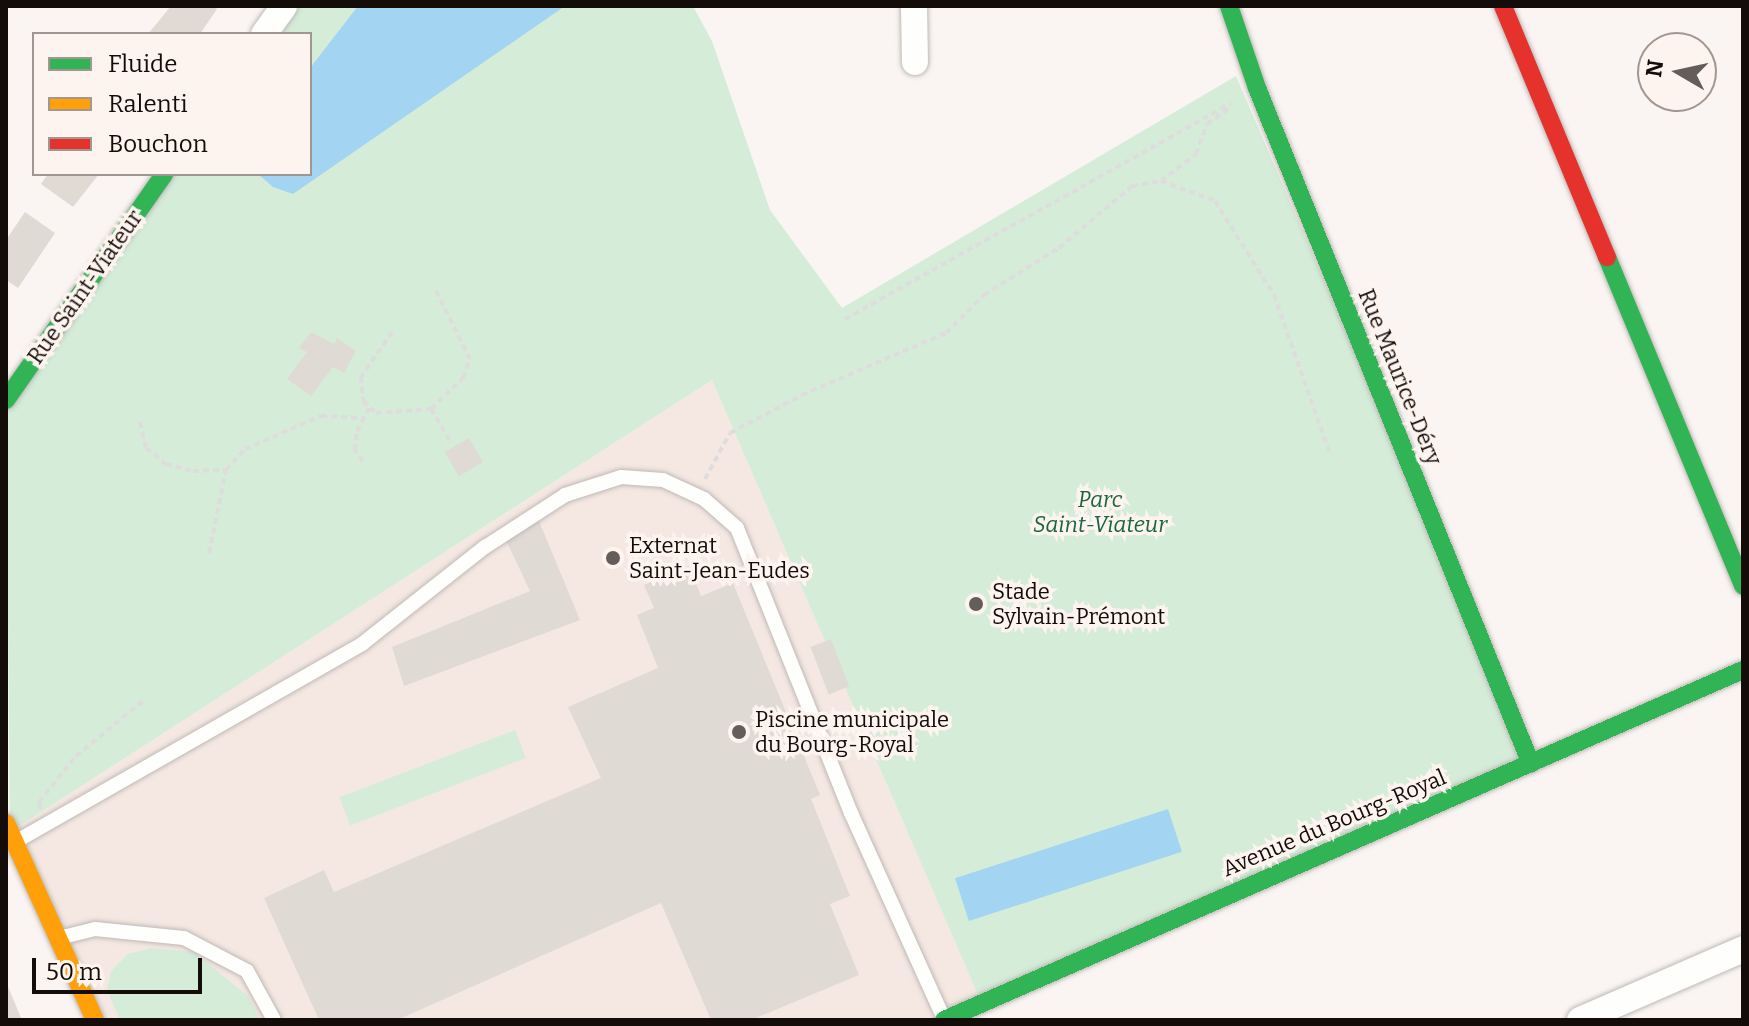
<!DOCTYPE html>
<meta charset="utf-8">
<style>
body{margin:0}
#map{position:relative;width:1749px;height:1026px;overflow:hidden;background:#faf5f2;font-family:Bitter,serif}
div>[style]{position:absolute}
.built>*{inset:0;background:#f5e8e2}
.green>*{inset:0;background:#d5ecd9;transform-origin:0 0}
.water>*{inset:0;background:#a3d5f2;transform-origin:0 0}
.building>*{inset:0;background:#e0dad5;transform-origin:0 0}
.path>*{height:4px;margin-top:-2px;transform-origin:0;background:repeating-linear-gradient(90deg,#dedcdc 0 6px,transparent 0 10px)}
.roads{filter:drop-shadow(0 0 2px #bfb9b6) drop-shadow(0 0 2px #bfb9b6)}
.lane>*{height:14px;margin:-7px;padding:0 7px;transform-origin:7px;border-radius:7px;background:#fefefd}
.street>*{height:26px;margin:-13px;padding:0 13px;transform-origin:13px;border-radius:13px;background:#fefefd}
.fast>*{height:18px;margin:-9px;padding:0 9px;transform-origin:9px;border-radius:9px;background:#30b455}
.slow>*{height:18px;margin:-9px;padding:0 9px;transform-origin:9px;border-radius:9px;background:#ff9f0a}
.jam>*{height:18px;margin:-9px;padding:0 9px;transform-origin:9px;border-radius:9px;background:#e5322d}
.dots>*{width:22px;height:22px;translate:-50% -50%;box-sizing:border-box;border:4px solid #fef4ef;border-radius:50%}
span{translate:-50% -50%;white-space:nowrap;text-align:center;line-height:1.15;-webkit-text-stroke:7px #fef4ef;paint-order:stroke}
.street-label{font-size:22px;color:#140c08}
.park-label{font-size:22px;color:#18673e;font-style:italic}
.poi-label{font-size:22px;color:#140c08}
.left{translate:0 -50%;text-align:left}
.frame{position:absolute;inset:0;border:8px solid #140c08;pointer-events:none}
.legend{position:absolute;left:32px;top:32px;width:280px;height:144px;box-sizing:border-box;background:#fef4ef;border:2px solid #a09793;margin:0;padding:10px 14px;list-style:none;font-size:24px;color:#140c08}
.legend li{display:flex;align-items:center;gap:16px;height:40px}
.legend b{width:40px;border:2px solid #a09793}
.north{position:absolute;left:1637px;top:32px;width:80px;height:80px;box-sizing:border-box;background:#fef4ef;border:2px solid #a09793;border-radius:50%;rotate:279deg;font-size:22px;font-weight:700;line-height:32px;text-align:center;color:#140c08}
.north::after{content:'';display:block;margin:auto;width:28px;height:36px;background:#645e5a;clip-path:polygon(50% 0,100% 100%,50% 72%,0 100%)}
.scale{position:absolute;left:32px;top:958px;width:170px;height:36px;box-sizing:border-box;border:4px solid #140c08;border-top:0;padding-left:10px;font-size:24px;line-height:28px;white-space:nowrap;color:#140c08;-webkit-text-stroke:6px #fef4ef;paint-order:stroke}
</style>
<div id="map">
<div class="built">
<div style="clip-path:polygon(712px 380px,981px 1002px,944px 1020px,95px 1020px,10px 832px)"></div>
</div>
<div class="green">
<div style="clip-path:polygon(284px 6px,693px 6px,712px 41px,770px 210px,842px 308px,1236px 76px,1531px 764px,981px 1002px,712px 380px,10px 832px,6px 400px,164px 174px,310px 174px,310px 34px,264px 34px)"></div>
<div style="left:515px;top:730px;width:30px;height:188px;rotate:69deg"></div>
<div style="clip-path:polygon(151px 948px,194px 952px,248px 996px,260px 1020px,120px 1020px,107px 990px,111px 971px,128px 954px)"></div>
</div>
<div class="water">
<div style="clip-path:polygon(358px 6px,565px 6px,293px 194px,273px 187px,258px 174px,310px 174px,310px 68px)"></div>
<div style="left:1168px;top:809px;width:45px;height:224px;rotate:72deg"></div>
</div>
<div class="building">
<div style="clip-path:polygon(171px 6px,213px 6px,217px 9px,200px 34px,148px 34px)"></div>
<div style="clip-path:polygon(48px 174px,99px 174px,73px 207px,41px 184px)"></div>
<div style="clip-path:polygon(25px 212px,55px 233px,18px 288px,6px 280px,6px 240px)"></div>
<div style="clip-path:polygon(311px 332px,334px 344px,337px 338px,356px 351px,344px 373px,333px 367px,311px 396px,287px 379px,307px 352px,299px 348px)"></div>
<div style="left:469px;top:438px;width:28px;height:28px;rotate:60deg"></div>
<div style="clip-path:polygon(539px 521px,580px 620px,404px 686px,392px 647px,530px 591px,504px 536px)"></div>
<div style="clip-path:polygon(689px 566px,701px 596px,733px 583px,820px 795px,811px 799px,850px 896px,830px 904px,859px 975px,751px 1020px,711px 1020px,661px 903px,397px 1020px,319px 1020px,264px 898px,324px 870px,334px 892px,601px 778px,568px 707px,658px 668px,637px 615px,654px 608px,644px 585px)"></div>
<div style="left:831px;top:639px;width:51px;height:22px;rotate:69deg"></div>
<div style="clip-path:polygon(6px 982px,22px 1020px,6px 1020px)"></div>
</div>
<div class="path">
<div style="left:1161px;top:181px;width:44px;rotate:-37.6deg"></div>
<div style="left:1196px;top:154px;width:32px;rotate:-70deg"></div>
<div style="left:1207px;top:124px;width:29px;rotate:-35deg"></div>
<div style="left:845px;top:319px;width:442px;rotate:-29.2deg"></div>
<div style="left:392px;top:332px;width:55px;rotate:124.6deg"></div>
<div style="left:361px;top:377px;width:24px;rotate:85deg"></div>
<div style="left:363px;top:401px;width:18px;rotate:43deg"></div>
<div style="left:376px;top:413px;width:55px;rotate:-4.2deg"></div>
<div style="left:431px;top:409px;width:45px;rotate:-44.1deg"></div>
<div style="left:463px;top:378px;width:20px;rotate:-70deg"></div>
<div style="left:470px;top:359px;width:80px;rotate:-116.6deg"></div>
<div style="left:431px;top:409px;width:39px;rotate:59deg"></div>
<div style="left:140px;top:422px;width:27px;rotate:77deg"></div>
<div style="left:146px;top:448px;width:26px;rotate:39deg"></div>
<div style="left:166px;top:464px;width:28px;rotate:15deg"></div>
<div style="left:193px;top:471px;width:33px;rotate:-2deg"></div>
<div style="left:226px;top:470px;width:28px;rotate:-48deg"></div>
<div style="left:245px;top:449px;width:83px;rotate:-23.5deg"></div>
<div style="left:321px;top:416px;width:43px;rotate:2.7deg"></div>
<div style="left:363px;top:461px;width:14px;rotate:-126deg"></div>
<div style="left:355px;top:450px;width:19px;rotate:-84deg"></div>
<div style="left:357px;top:431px;width:27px;rotate:-62deg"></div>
<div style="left:705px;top:479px;width:52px;rotate:-61.5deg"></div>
<div style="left:730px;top:433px;width:81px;rotate:-27.8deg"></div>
<div style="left:802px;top:395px;width:157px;rotate:-23.3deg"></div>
<div style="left:946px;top:333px;width:54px;rotate:-45deg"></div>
<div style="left:984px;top:295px;width:89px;rotate:-32.1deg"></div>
<div style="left:1059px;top:248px;width:96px;rotate:-40.3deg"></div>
<div style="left:1132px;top:186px;width:29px;rotate:-10deg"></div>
<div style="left:1161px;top:181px;width:58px;rotate:20.3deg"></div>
<div style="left:1215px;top:201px;width:111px;rotate:57.9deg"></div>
<div style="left:1274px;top:295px;width:169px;rotate:70.6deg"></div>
<div style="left:209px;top:553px;width:85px;rotate:-78.4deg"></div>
<div style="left:40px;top:809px;width:7px;rotate:-98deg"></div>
<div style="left:39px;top:802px;width:59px;rotate:-51.2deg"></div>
<div style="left:76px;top:756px;width:87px;rotate:-39.4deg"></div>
</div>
<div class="roads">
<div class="lane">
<div style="left:15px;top:842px;width:400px;rotate:-29.7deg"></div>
<div style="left:362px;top:644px;width:157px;rotate:-38.3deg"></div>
<div style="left:485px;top:547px;width:95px;rotate:-33deg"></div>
<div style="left:565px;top:495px;width:59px;rotate:-17.8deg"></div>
<div style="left:621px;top:477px;width:42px;rotate:4.1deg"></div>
<div style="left:663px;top:480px;width:45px;rotate:24.9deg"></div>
<div style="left:704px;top:499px;width:44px;rotate:41.3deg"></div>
<div style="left:737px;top:528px;width:307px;rotate:68.2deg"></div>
<div style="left:851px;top:813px;width:226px;rotate:65.7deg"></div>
<div style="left:59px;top:938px;width:37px;rotate:-14deg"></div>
<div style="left:95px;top:929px;width:89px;rotate:5.8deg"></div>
<div style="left:184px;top:938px;width:71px;rotate:27.6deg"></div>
<div style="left:247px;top:971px;width:56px;rotate:61.1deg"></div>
</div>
<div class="street">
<div style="left:914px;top:6px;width:56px;rotate:89deg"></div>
<div style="left:264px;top:34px;width:34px;rotate:-54deg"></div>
<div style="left:1580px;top:1020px;width:178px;rotate:-23.5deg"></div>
</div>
<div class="fast">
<div style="left:1229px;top:6px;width:87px;rotate:71.1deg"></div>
<div style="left:1257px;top:88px;width:729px;rotate:67.94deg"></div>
<div style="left:1607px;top:257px;width:356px;rotate:67.5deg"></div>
<div style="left:6px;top:400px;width:276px;rotate:-55deg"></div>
<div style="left:944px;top:1020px;width:872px;rotate:-23.66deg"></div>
</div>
<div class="slow">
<div style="left:6px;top:823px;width:216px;rotate:65.7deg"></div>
</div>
<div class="jam">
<div style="left:1503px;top:6px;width:272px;rotate:67.5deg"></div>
</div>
</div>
<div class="dots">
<div style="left:613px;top:558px;background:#645e5a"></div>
<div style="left:976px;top:604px;background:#645e5a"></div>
<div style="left:739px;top:732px;background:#645e5a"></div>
</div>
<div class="street-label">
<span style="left:85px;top:287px;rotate:-55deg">Rue Saint-Viateur</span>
<span style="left:1400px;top:377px;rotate:68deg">Rue Maurice-Déry</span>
<span style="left:1334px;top:823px;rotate:-23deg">Avenue du Bourg-Royal</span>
</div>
<div class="park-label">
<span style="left:1100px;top:512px">Parc<br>Saint-Viateur</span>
</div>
<div class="poi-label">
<span class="left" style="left:629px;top:558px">Externat<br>Saint-Jean-Eudes</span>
<span class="left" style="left:992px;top:604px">Stade<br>Sylvain-Prémont</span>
<span class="left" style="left:755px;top:732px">Piscine municipale<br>du Bourg-Royal</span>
</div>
<div class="frame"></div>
<ul class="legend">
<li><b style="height:10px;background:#30b455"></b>Fluide</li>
<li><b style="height:10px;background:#ff9f0a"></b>Ralenti</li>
<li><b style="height:10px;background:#e5322d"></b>Bouchon</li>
</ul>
<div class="north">N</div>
<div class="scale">50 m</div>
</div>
